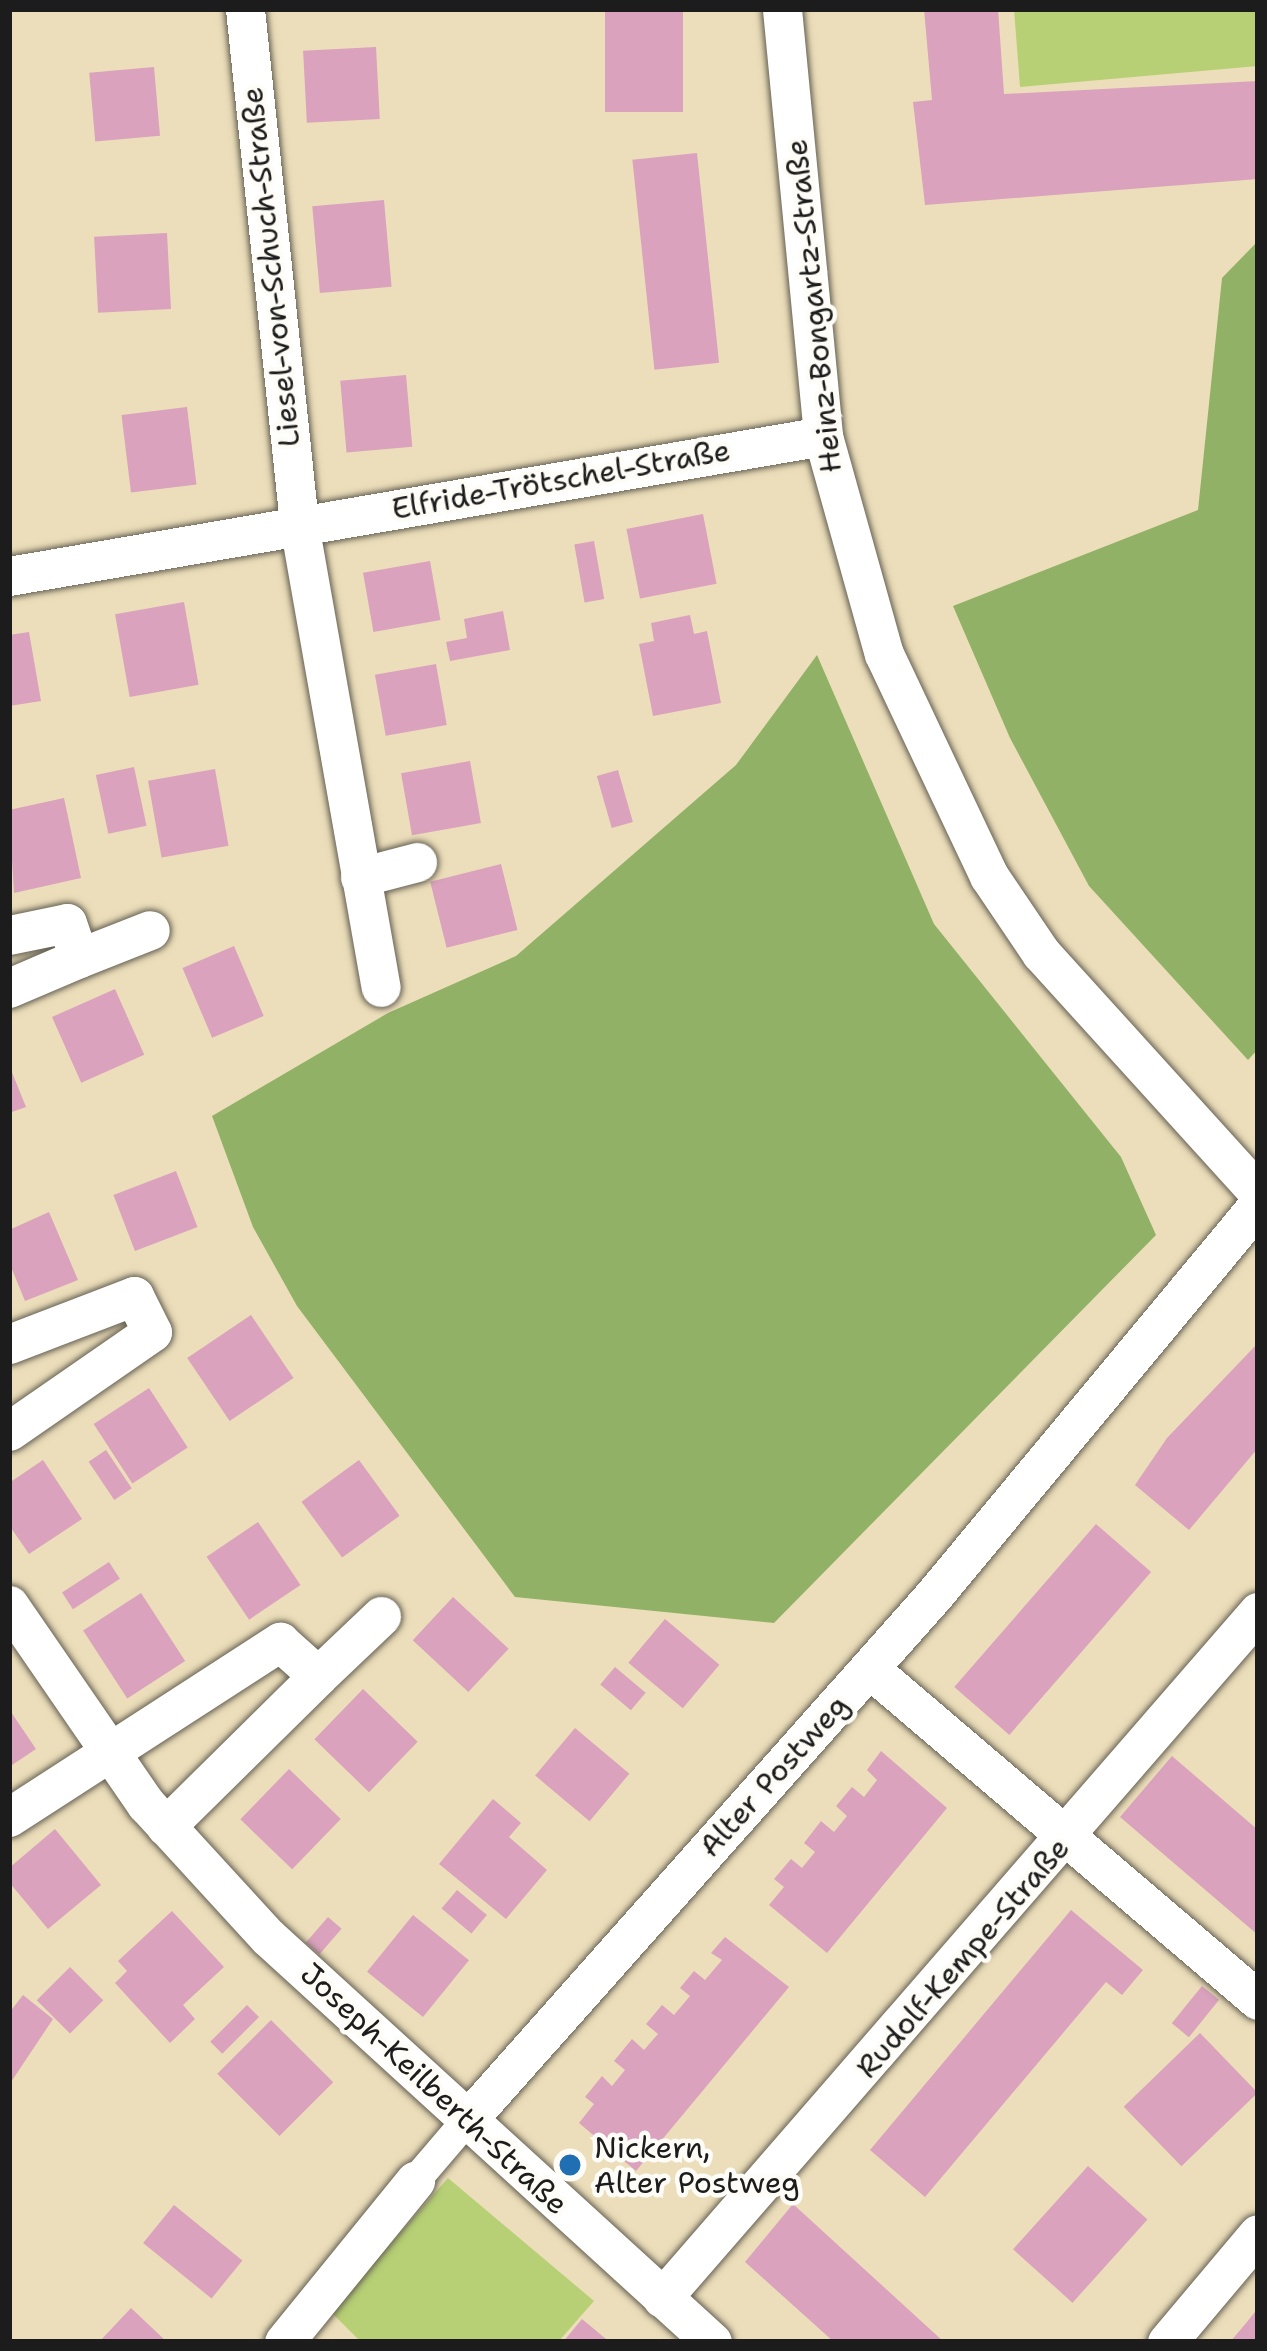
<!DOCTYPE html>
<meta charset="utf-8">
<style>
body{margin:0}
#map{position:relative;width:1267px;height:2351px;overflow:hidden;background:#ecdeba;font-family:"Shantell Sans",sans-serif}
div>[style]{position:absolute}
.green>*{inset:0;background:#b7d075}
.forest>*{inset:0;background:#91b266}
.building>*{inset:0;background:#daa2bd;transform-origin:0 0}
.roads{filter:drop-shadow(0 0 3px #656053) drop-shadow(0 0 3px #656053)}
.pedestrian>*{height:30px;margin:-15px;padding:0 15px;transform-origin:15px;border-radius:15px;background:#fff}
.minor>*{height:39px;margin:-19.5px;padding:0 19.5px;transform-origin:19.5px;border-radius:19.5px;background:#fff}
.dots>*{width:33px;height:33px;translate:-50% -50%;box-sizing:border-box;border:6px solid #fdfcf7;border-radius:50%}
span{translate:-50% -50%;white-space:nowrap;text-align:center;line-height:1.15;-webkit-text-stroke:9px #fdfcf7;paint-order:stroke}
.street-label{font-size:30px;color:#1c1c1c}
.poi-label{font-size:30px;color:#1c1c1c}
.left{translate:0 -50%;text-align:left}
.frame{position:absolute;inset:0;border:12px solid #1c1c1c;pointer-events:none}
</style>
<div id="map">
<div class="green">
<div style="clip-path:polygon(1014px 9px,1258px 9px,1258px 66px,1020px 87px)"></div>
<div style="clip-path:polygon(448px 2178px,594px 2301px,558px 2342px,361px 2342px,331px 2312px)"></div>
</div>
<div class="forest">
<div style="clip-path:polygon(1258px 241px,1258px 1049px,1248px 1060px,1089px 886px,1010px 738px,953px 606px,1198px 510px,1222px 278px)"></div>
<div style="clip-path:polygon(817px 655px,934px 924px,1121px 1157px,1156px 1235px,774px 1623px,515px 1597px,297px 1306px,253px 1227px,212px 1116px,388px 1013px,516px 956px,736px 765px)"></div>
</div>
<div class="building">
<div style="left:605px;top:9px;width:78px;height:103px"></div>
<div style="clip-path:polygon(924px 9px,998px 9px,1004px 94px,1258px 81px,1258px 179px,925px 205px,913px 102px,932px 100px)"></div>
<div style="left:376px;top:47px;width:72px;height:73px;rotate:87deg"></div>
<div style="left:154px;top:67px;width:69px;height:65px;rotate:85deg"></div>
<div style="left:697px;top:153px;width:211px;height:65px;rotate:84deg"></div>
<div style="left:384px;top:200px;width:87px;height:72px;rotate:85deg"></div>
<div style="left:167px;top:233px;width:76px;height:73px;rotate:87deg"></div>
<div style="left:406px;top:375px;width:72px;height:66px;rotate:85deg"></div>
<div style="left:187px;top:407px;width:78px;height:66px;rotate:83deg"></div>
<div style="left:703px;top:514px;width:71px;height:78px;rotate:79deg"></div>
<div style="left:594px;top:541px;width:59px;height:20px;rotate:80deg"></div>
<div style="left:430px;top:561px;width:60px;height:68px;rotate:80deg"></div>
<div style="left:184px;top:602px;width:84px;height:70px;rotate:80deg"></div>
<div style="clip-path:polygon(503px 611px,510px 650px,450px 661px,446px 642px,467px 638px,464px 619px)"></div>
<div style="clip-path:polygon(690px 615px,694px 634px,707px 631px,721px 703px,653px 716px,639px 644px,654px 641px,651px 623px)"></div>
<div style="clip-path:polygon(29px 632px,41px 701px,9px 706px,9px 635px)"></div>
<div style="left:436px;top:664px;width:62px;height:62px;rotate:80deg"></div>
<div style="left:470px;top:761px;width:63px;height:70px;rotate:80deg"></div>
<div style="left:134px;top:767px;width:60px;height:39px;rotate:78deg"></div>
<div style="left:215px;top:769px;width:78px;height:68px;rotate:80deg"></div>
<div style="left:618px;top:770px;width:54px;height:22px;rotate:74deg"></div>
<div style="clip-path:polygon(64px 798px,81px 878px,14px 893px,9px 810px)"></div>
<div style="left:501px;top:864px;width:68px;height:73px;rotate:76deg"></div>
<div style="left:234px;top:946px;width:76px;height:56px;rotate:67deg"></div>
<div style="left:115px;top:989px;width:72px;height:69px;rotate:66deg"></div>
<div style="clip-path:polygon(9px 1065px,26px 1107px,9px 1113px)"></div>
<div style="left:176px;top:1171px;width:60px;height:67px;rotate:69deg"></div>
<div style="clip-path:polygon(49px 1212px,78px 1280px,25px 1301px,9px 1262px,9px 1230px)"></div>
<div style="left:251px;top:1315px;width:76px;height:77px;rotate:56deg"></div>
<div style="clip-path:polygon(1258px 1343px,1258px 1448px,1189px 1530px,1135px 1485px,1167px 1438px)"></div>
<div style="left:149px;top:1388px;width:71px;height:66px;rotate:57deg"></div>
<div style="left:106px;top:1450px;width:46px;height:21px;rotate:56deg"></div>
<div style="clip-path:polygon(43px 1460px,82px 1519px,29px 1554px,9px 1525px,9px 1483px)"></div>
<div style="left:359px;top:1460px;width:69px;height:71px;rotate:54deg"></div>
<div style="left:258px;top:1522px;width:76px;height:62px;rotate:56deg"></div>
<div style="left:1096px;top:1524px;width:73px;height:216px;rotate:41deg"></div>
<div style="left:109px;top:1562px;width:20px;height:56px;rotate:57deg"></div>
<div style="left:141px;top:1593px;width:81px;height:69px;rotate:57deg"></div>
<div style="left:453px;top:1597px;width:76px;height:59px;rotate:43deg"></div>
<div style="left:665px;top:1619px;width:71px;height:57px;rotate:40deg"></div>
<div style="left:615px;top:1667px;width:40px;height:23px;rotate:40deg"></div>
<div style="left:363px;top:1689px;width:76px;height:70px;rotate:44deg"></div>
<div style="clip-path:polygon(9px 1709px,36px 1749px,9px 1767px)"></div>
<div style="left:575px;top:1728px;width:71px;height:62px;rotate:40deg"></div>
<div style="clip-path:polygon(881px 1751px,947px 1808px,827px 1953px,769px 1905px,784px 1887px,774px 1879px,791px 1859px,802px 1868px,815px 1852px,804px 1843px,821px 1821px,834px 1832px,847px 1816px,836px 1806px,852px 1787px,864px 1797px,877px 1780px,867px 1770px)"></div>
<div style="clip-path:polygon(1172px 1756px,1258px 1830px,1258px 1935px,1120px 1817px)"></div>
<div style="left:289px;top:1769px;width:72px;height:70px;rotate:44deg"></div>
<div style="clip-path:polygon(493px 1799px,521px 1823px,509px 1837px,547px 1870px,506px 1919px,439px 1864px)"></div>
<div style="clip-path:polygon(55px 1829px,101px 1885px,48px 1929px,9px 1882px,9px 1868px)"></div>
<div style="left:457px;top:1890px;width:39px;height:24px;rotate:40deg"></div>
<div style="clip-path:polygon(1071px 1910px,1143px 1970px,1122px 1995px,1106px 1982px,925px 2197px,870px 2150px)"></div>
<div style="clip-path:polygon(172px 1911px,224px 1967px,183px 2005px,195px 2019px,170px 2043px,115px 1983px,127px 1971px,118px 1961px)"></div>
<div style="left:413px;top:1915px;width:72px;height:73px;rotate:39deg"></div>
<div style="left:328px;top:1917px;width:18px;height:34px;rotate:41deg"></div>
<div style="clip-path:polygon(725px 1937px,789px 1987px,636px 2171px,579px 2123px,594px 2104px,585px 2097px,602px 2076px,612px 2086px,625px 2070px,614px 2061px,632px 2039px,644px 2050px,658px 2034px,646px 2024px,662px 2005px,674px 2015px,690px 1996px,680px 1988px,694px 1971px,705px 1980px,722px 1960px,711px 1953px)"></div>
<div style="left:70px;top:1967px;width:47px;height:47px;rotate:45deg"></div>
<div style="left:1202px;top:1986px;width:22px;height:48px;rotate:39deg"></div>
<div style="clip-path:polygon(23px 1995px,53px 2019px,9px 2085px,9px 2013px)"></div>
<div style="left:247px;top:2005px;width:17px;height:52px;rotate:45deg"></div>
<div style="left:271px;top:2020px;width:88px;height:76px;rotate:45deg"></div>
<div style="left:1200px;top:2033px;width:83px;height:106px;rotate:46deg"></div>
<div style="left:1088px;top:2166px;width:80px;height:112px;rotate:42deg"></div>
<div style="clip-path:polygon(793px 2204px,944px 2342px,834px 2342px,745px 2262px)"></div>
<div style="left:174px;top:2205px;width:88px;height:49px;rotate:39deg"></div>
<div style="clip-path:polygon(131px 2308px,167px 2342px,99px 2342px)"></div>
<div style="clip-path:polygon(1258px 2308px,1258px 2342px,1230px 2342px,1247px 2322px)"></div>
<div style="clip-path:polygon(582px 2319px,606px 2339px,604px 2342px,563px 2342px)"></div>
</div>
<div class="roads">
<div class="pedestrian">
<div style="left:415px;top:2181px;width:82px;rotate:-49.5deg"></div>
</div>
<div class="minor">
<div style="left:245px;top:9px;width:518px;rotate:84.01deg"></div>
<div style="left:299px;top:524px;width:470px;rotate:80deg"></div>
<div style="left:782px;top:9px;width:429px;rotate:84.5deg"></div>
<div style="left:823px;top:436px;width:226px;rotate:74.4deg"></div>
<div style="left:884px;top:654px;width:246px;rotate:64.7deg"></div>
<div style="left:989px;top:876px;width:93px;rotate:56deg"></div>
<div style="left:1041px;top:953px;width:323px;rotate:47.8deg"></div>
<div style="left:9px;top:576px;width:826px;rotate:-9.76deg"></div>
<div style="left:360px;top:877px;width:59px;rotate:-14.7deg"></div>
<div style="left:9px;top:935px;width:59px;rotate:-11.7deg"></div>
<div style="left:67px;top:923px;width:37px;rotate:71deg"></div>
<div style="left:79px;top:958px;width:76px;rotate:156.8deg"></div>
<div style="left:79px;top:958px;width:76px;rotate:-21.5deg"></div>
<div style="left:9px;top:1344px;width:134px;rotate:-21deg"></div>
<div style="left:134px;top:1296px;width:40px;rotate:63.4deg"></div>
<div style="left:152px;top:1332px;width:174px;rotate:145.3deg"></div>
<div style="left:9px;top:1605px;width:242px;rotate:55.5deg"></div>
<div style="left:146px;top:1804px;width:180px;rotate:47.5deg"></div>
<div style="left:268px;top:1937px;width:601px;rotate:42.37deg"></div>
<div style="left:870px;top:1669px;width:510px;rotate:40.47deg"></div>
<div style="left:318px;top:1676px;width:87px;rotate:-43.6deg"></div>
<div style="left:9px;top:1817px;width:323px;rotate:-32.9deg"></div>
<div style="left:280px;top:1642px;width:51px;rotate:41.8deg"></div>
<div style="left:318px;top:1676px;width:214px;rotate:135.4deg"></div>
<div style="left:468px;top:2119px;width:701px;rotate:-48.35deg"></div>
<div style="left:934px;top:1595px;width:507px;rotate:-50.28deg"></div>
<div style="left:662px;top:2298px;width:909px;rotate:-49.02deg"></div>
<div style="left:284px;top:2342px;width:208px;rotate:-50.9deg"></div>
<div style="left:1167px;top:2342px;width:141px;rotate:-49.9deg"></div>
</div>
</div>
<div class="dots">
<div style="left:570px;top:2165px;background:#1f6fb2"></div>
</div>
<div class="street-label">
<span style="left:271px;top:267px;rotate:-96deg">Liesel-von-Schuch-Straße</span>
<span style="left:814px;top:306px;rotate:-96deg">Heinz-Bongartz-Straße</span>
<span style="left:561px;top:480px;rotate:-10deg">Elfride-Trötschel-Straße</span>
<span style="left:774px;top:1776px;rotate:-48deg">Alter Postweg</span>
<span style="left:963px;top:1958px;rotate:-49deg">Rudolf-Kempe-Straße</span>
<span style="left:434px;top:2089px;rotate:43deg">Joseph-Keilberth-Straße</span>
</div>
<div class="poi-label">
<span class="left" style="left:594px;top:2165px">Nickern,<br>Alter Postweg</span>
</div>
<div class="frame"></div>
</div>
